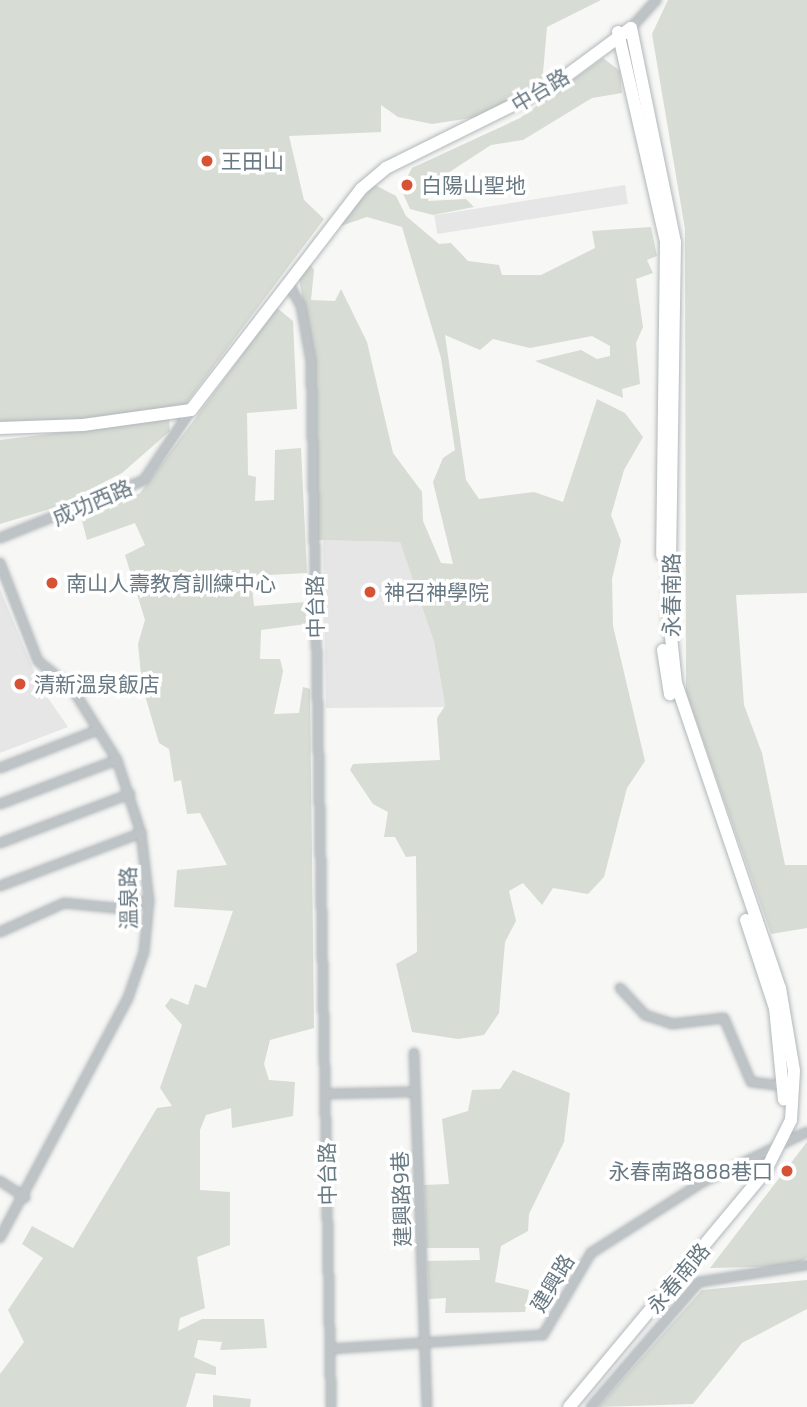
<!DOCTYPE html>
<meta charset="utf-8">
<style>
body{margin:0}
#map{position:relative;width:807px;height:1407px;overflow:hidden;background:#f7f7f5;font-family:"Exo 2","Noto Sans TC",sans-serif}
div>[style]{position:absolute}
.built>*{inset:0;background:#e5e6e5;transform-origin:0 0}
.green>*{inset:0;background:#d7dcd4}
.roads{filter:drop-shadow(0 0 2px #b1b7bb) drop-shadow(0 0 2px #b1b7bb)}
.street>*{height:8px;margin:-4px;padding:0 4px;transform-origin:4px;border-radius:4px;background:#bec3c6}
.secondary>*{height:12px;margin:-6px;padding:0 6px;transform-origin:6px;border-radius:6px;background:#fff}
.dots>*{width:19px;height:19px;translate:-50% -50%;box-sizing:border-box;border:4px solid #fff;border-radius:50%}
span{translate:-50% -50%;white-space:nowrap;text-align:center;line-height:1.15;-webkit-text-stroke:7px #fff;paint-order:stroke}
.street-label{font-size:21px;color:#687983}
.poi-label{font-size:21px;color:#687983}
.left{translate:0 -50%;text-align:left}
.right{translate:-100% -50%;text-align:right}
</style>
<div id="map">
<div class="built">
<div style="left:625px;top:185px;width:19px;height:193px;rotate:81deg"></div>
<div style="clip-path:polygon(323px 540px,400px 542px,434px 642px,445px 707px,326px 708px)"></div>
<div style="clip-path:polygon(0 589px,41px 688px,68px 727px,0 753px)"></div>
</div>
<div class="green">
<div style="clip-path:polygon(0 0,601px 0,547px 27px,542px 84px,491px 115px,432px 124px,398px 117px,381px 105px,381px 132px,289px 136px,304px 200px,324px 219px,185px 405px,36px 429px,0 428px)"></div>
<div style="clip-path:polygon(668px 0,807px 0,807px 593px,736px 595px,744px 705px,762px 753px,785px 865px,807px 865px,807px 928px,771px 934px,686px 692px,685px 229px,652px 34px)"></div>
<div style="clip-path:polygon(603px 58px,620px 71px,622px 93px,592px 98px,523px 140px,491px 145px,431px 184px,428px 201px,466px 199px,474px 207px,433px 215px,410px 209px,401px 189px,412px 168px,520px 118px)"></div>
<div style="clip-path:polygon(375px 185px,396px 196px,406px 216px,439px 244px,451px 243px,468px 261px,499px 265px,502px 275px,541px 275px,595px 248px,592px 231px,651px 227px,657px 256px,647px 260px,653px 273px,636px 279px,643px 327px,636px 343px,640px 384px,622px 389px,623px 398px,535px 361px,581px 350px,597px 359px,610px 356px,610px 346px,592px 336px,530px 348px,493px 339px,480px 350px,445px 335px,466px 480px,479px 499px,534px 492px,563px 502px,597px 399px,625px 413px,643px 437px,624px 470px,611px 515px,621px 541px,612px 579px,613px 626px,645px 761px,627px 788px,604px 877px,588px 894px,553px 888px,542px 905px,523px 883px,509px 891px,516px 921px,505px 942px,499px 1013px,484px 1035px,458px 1039px,412px 1032px,396px 964px,417px 952px,416px 856px,406px 857px,395px 837px,384px 837px,388px 812px,373px 804px,350px 770px,353px 764px,440px 760px,437px 718px,445px 706px,434px 642px,400px 542px,318px 540px,313px 359px,299px 279px,308px 261px,314px 270px,311px 300px,335px 301px,341px 289px,367px 342px,393px 453px,422px 492px,423px 521px,441px 563px,453px 564px,433px 482px,443px 458px,455px 450px,441px 358px,402px 227px,367px 217px,332px 229px)"></div>
<div style="clip-path:polygon(277px 308px,293px 321px,297px 409px,247px 413px,248px 475px,256px 477px,255px 501px,274px 500px,275px 450px,301px 448px,307px 573px,251px 576px,254px 606px,306px 602px,306px 624px,261px 630px,260px 659px,280px 659px,283px 671px,274px 714px,299px 713px,303px 687px,310px 689px,314px 1028px,270px 1040px,264px 1064px,269px 1080px,295px 1082px,293px 1116px,232px 1128px,231px 1108px,206px 1115px,200px 1130px,200px 1190px,230px 1192px,230px 1245px,197px 1257px,205px 1308px,180px 1318px,178px 1331px,202px 1319px,264px 1319px,267px 1348px,220px 1350px,222px 1342px,198px 1340px,194px 1357px,216px 1367px,216px 1375px,196px 1373px,186px 1407px,0 1407px,0 1374px,24px 1342px,8px 1310px,43px 1258px,22px 1244px,32px 1226px,73px 1248px,157px 1108px,172px 1106px,160px 1088px,182px 1025px,165px 1006px,171px 998px,188px 1005px,195px 984px,206px 988px,233px 911px,174px 907px,177px 870px,227px 865px,200px 813px,187px 814px,181px 780px,174px 782px,169px 749px,159px 743px,142px 685px,138px 644px,145px 620px,125px 555px,145px 545px,135px 523px,87px 540px,82px 521px,140px 493px)"></div>
<div style="clip-path:polygon(169px 419px,170px 431px,122px 473px,53px 508px,0 524px,0 440px)"></div>
<div style="clip-path:polygon(513px 1070px,570px 1093px,564px 1142px,529px 1214px,528px 1231px,501px 1246px,495px 1282px,529px 1290px,525px 1312px,445px 1313px,446px 1298px,429px 1299px,427px 1261px,480px 1260px,479px 1248px,426px 1248px,424px 1185px,449px 1184px,442px 1119px,468px 1111px,472px 1090px,500px 1089px)"></div>
<div style="clip-path:polygon(807px 1142px,807px 1258px,793px 1266px,710px 1268px)"></div>
<div style="clip-path:polygon(807px 1280px,807px 1309px,742px 1343px,693px 1404px,598px 1407px,702px 1290px)"></div>
<div style="clip-path:polygon(213px 1395px,251px 1399px,250px 1407px,213px 1407px)"></div>
</div>
<div class="roads">
<div class="street">
<div style="left:631px;top:28px;width:38px;rotate:-48deg"></div>
<div style="left:290px;top:286px;width:23px;rotate:61deg"></div>
<div style="left:301px;top:306px;width:56px;rotate:79.7deg"></div>
<div style="left:311px;top:361px;width:1046px;rotate:88.9deg"></div>
<div style="left:0;top:538px;width:155px;rotate:-21.9deg"></div>
<div style="left:144px;top:480px;width:84px;rotate:-56.1deg"></div>
<div style="left:0;top:563px;width:105px;rotate:68.8deg"></div>
<div style="left:38px;top:661px;width:43px;rotate:38.5deg"></div>
<div style="left:72px;top:688px;width:85px;rotate:58deg"></div>
<div style="left:117px;top:760px;width:77px;rotate:71.8deg"></div>
<div style="left:141px;top:833px;width:68px;rotate:83.3deg"></div>
<div style="left:149px;top:901px;width:51px;rotate:95.6deg"></div>
<div style="left:144px;top:952px;width:49px;rotate:109.2deg"></div>
<div style="left:128px;top:998px;width:272px;rotate:118.1deg"></div>
<div style="left:0;top:768px;width:105px;rotate:-21.2deg"></div>
<div style="left:0;top:804px;width:125px;rotate:-20.6deg"></div>
<div style="left:0;top:843px;width:139px;rotate:-20.7deg"></div>
<div style="left:0;top:886px;width:151px;rotate:-20.6deg"></div>
<div style="left:0;top:932px;width:70px;rotate:-24.4deg"></div>
<div style="left:64px;top:903px;width:51px;rotate:5.6deg"></div>
<div style="left:115px;top:908px;width:35px;rotate:-12deg"></div>
<div style="left:620px;top:988px;width:37px;rotate:47deg"></div>
<div style="left:645px;top:1015px;width:28px;rotate:18deg"></div>
<div style="left:672px;top:1024px;width:52px;rotate:-6.6deg"></div>
<div style="left:724px;top:1018px;width:69px;rotate:67.1deg"></div>
<div style="left:751px;top:1082px;width:34px;rotate:7deg"></div>
<div style="left:414px;top:1053px;width:354px;rotate:87.9deg"></div>
<div style="left:325px;top:1094px;width:90px;rotate:-1.3deg"></div>
<div style="left:0;top:1181px;width:30px;rotate:33deg"></div>
<div style="left:330px;top:1349px;width:213px;rotate:-3.8deg"></div>
<div style="left:543px;top:1335px;width:95px;rotate:-59.7deg"></div>
<div style="left:591px;top:1253px;width:133px;rotate:-32.4deg"></div>
<div style="left:703px;top:1182px;width:115px;rotate:-25.7deg"></div>
<div style="left:591px;top:1407px;width:165px;rotate:-49.2deg"></div>
<div style="left:699px;top:1282px;width:109px;rotate:-8.9deg"></div>
</div>
<div class="secondary">
<div style="left:618px;top:32px;width:214px;rotate:77.1deg"></div>
<div style="left:666px;top:241px;width:314px;rotate:90.7deg"></div>
<div style="left:0;top:428px;width:83px;rotate:-2.1deg"></div>
<div style="left:83px;top:425px;width:109px;rotate:-7.9deg"></div>
<div style="left:191px;top:410px;width:279px;rotate:-52.4deg"></div>
<div style="left:361px;top:189px;width:33px;rotate:-40deg"></div>
<div style="left:386px;top:168px;width:189px;rotate:-26.4deg"></div>
<div style="left:555px;top:84px;width:94px;rotate:-36.4deg"></div>
<div style="left:631px;top:28px;width:218px;rotate:78.4deg"></div>
<div style="left:675px;top:242px;width:376px;rotate:90.9deg"></div>
<div style="left:669px;top:618px;width:65px;rotate:83.9deg"></div>
<div style="left:676px;top:683px;width:322px;rotate:71.2deg"></div>
<div style="left:780px;top:988px;width:84px;rotate:80.4deg"></div>
<div style="left:794px;top:1071px;width:49px;rotate:93.5deg"></div>
<div style="left:791px;top:1120px;width:58px;rotate:116.6deg"></div>
<div style="left:765px;top:1172px;width:306px;rotate:129.8deg"></div>
<div style="left:663px;top:650px;width:45px;rotate:81deg"></div>
<div style="left:746px;top:920px;width:93px;rotate:71.8deg"></div>
<div style="left:775px;top:1008px;width:92px;rotate:84.4deg"></div>
</div>
</div>
<div class="dots">
<div style="left:207px;top:161px;background:#d75135"></div>
<div style="left:407px;top:185px;background:#d75135"></div>
<div style="left:52px;top:583px;background:#d75135"></div>
<div style="left:370px;top:592px;background:#d75135"></div>
<div style="left:20px;top:684px;background:#d75135"></div>
<div style="left:787px;top:1171px;background:#d75135"></div>
</div>
<div class="street-label">
<span style="left:540px;top:90px;rotate:-31deg">中台路</span>
<span style="left:92px;top:502px;rotate:-23deg">成功西路</span>
<span style="left:671px;top:595px;rotate:-90deg">永春南路</span>
<span style="left:315px;top:607px;rotate:-91deg">中台路</span>
<span style="left:128px;top:898px;rotate:-91deg">溫泉路</span>
<span style="left:327px;top:1174px;rotate:-91deg">中台路</span>
<span style="left:401px;top:1199px;rotate:-92deg">建興路9巷</span>
<span style="left:678px;top:1278px;rotate:-50deg">永春南路</span>
<span style="left:552px;top:1283px;rotate:-59deg">建興路</span>
</div>
<div class="poi-label">
<span class="left" style="left:221px;top:161px">王田山</span>
<span class="left" style="left:421px;top:185px">白陽山聖地</span>
<span class="left" style="left:66px;top:583px">南山人壽教育訓練中心</span>
<span class="left" style="left:384px;top:592px">神召神學院</span>
<span class="left" style="left:34px;top:684px">清新溫泉飯店</span>
<span class="right" style="left:773px;top:1171px">永春南路888巷口</span>
</div>
</div>
